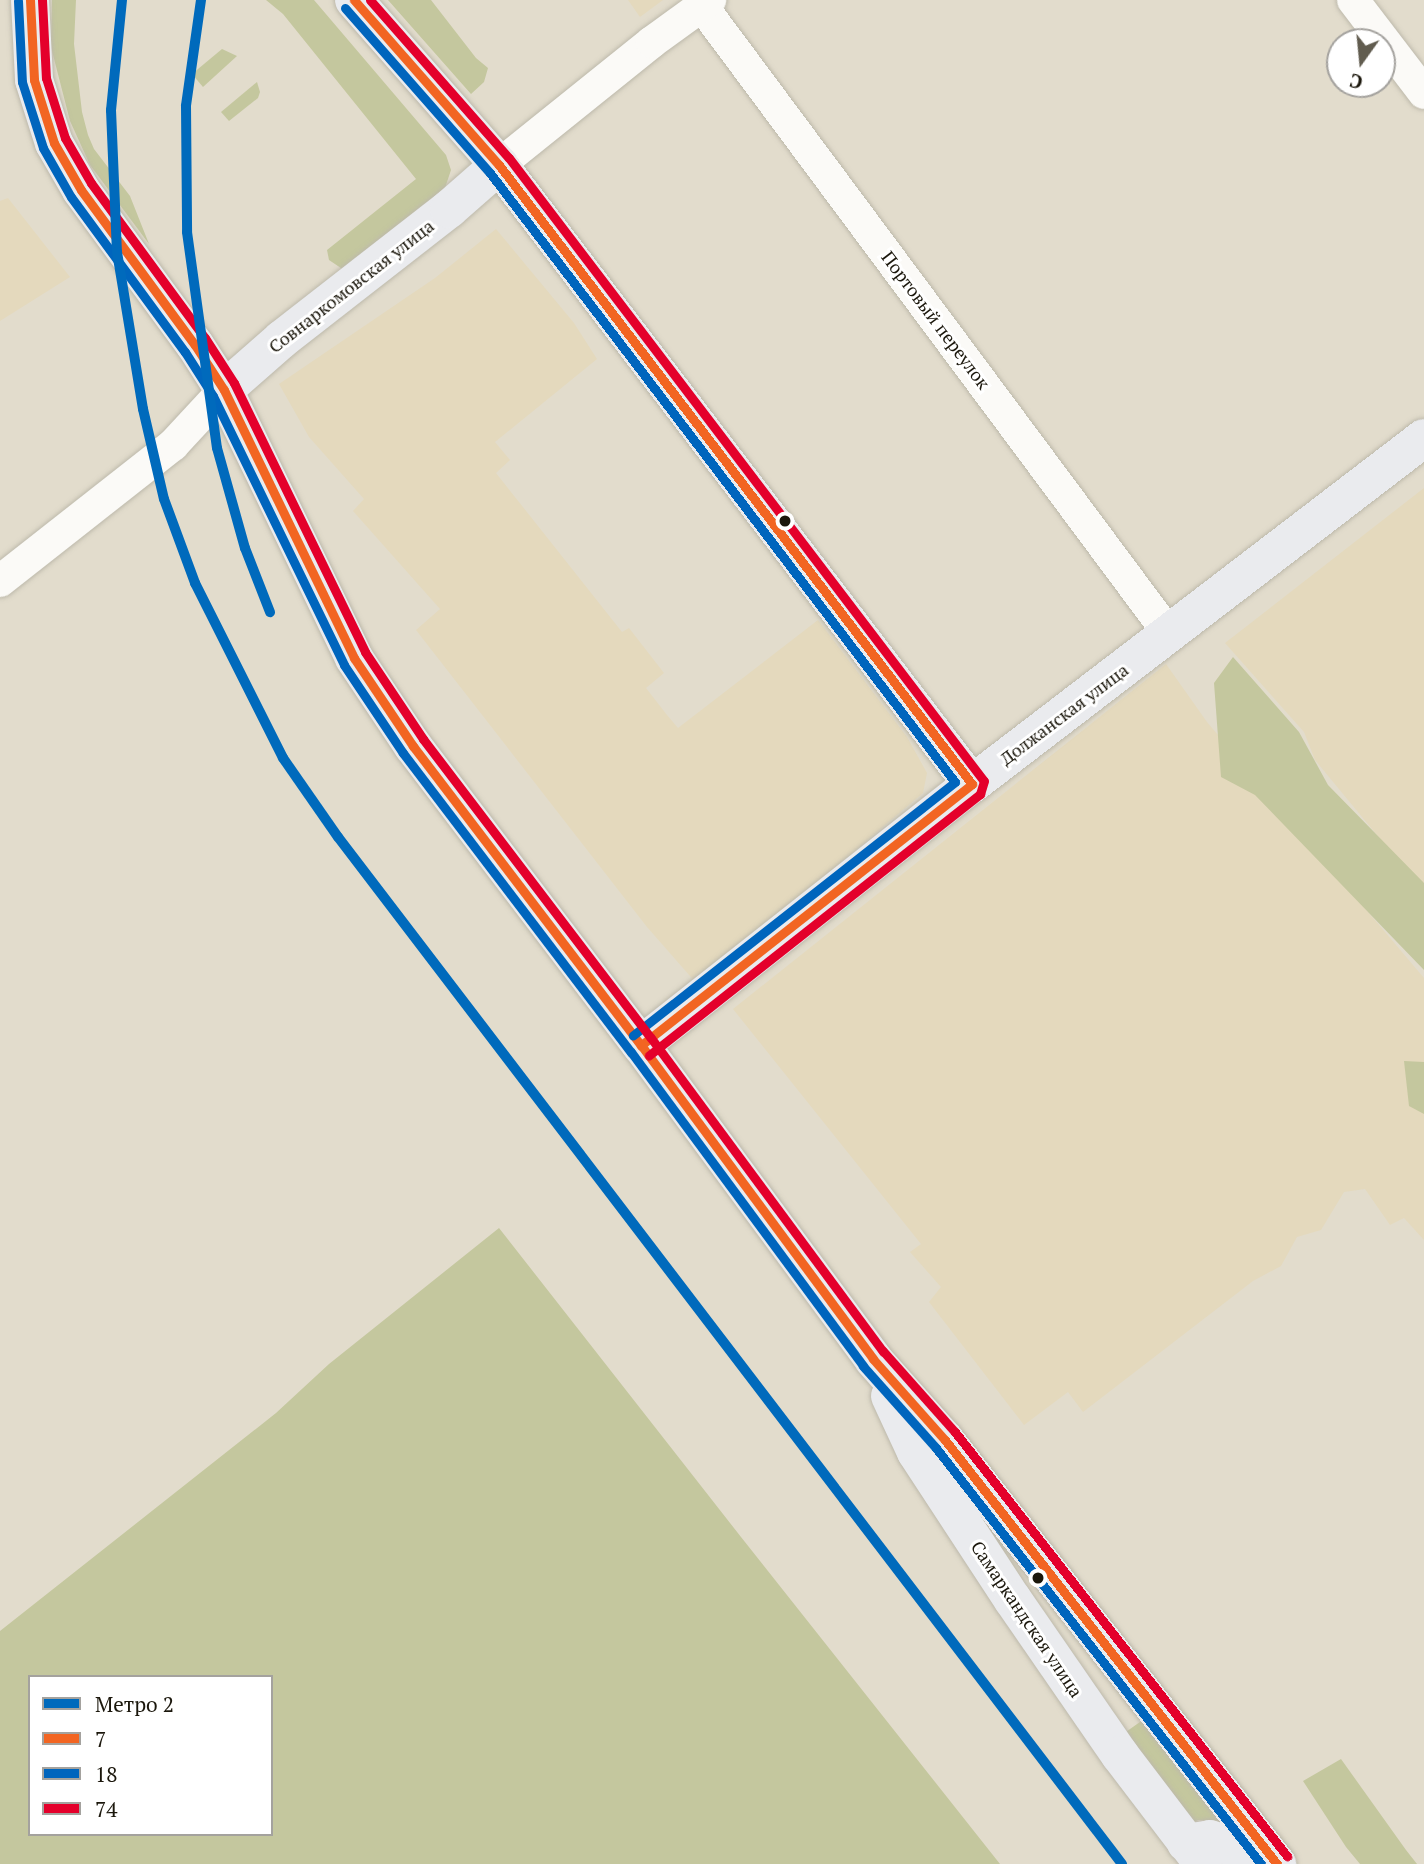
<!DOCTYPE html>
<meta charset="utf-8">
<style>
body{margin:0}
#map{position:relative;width:1424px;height:1864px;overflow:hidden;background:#e2dccc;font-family:"PT Serif",serif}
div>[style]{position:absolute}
.built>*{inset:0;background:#e4d9bd}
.green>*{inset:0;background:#c4c79e}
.roads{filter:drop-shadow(0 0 2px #bdb9ab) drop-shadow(0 0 2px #bdb9ab)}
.minor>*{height:32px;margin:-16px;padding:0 16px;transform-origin:16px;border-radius:16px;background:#fbfaf7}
.major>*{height:38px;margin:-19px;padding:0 19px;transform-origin:19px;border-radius:19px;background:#eaebee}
.bus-1>*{height:9px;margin:-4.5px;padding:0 4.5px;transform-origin:4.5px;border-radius:4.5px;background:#f26522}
.bus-2>*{height:9px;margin:-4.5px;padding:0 4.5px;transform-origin:4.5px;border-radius:4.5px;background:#0065bd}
.bus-3>*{height:9px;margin:-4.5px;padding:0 4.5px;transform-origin:4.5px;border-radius:4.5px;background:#e4002b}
.metro-1>*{height:10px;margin:-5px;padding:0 5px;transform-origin:5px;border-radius:5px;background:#006abc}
.dots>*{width:19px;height:19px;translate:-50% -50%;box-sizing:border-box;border:4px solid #fff;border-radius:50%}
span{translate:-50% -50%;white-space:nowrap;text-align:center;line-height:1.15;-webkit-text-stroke:6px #fff;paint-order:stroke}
.street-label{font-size:18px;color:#1b170c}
.legend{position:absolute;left:28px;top:1675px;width:245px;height:161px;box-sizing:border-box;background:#fff;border:2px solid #a4a29e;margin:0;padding:9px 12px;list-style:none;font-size:21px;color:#1b170c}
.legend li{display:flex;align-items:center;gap:14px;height:35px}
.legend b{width:35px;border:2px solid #a4a29e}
.north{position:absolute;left:1326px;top:28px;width:70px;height:70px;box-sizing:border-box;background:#fff;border:2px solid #a4a29e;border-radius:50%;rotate:195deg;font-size:19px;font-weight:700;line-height:28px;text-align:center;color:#1b170c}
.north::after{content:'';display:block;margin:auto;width:24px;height:32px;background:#615c4f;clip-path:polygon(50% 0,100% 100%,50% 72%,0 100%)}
</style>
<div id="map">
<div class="built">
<div style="clip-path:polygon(628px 0,663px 0,640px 17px)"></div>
<div style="clip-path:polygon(8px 198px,70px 277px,0 321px,0 201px)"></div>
<div style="clip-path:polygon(496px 229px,574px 323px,597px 359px,495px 442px,510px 460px,496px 473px,622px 632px,629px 628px,664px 673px,646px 688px,667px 715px,678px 728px,818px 620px,907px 737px,927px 773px,923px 793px,697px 984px,647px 927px,416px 630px,440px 609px,353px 511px,364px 499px,309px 437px,279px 384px,435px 278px)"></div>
<div style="clip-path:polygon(1424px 488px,1424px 892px,1315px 760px,1304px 732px,1225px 643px)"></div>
<div style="clip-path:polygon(1166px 664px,1207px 722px,1424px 978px,1424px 1240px,1404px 1218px,1390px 1225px,1365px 1189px,1344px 1192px,1321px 1230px,1297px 1237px,1281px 1266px,1253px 1281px,1083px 1412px,1068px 1392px,1024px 1425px,929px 1302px,941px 1287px,910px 1252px,921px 1244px,733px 1009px)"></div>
</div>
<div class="green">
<div style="clip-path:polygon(52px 0,76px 0,74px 44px,82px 112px,88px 135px,94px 149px,130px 196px,149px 244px,90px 165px,70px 121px,51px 47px)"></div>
<div style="clip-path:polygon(266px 0,314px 0,446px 155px,451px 170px,443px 194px,347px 272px,329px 260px,327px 250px,416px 179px,283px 14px)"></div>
<div style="clip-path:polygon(388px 0,431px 0,476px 58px,488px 68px,484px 82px,471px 94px)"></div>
<div style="clip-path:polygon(222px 49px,237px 56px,203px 87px,192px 74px)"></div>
<div style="clip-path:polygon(257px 82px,260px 92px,258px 98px,229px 121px,221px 112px)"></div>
<div style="clip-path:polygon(1233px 657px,1299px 732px,1328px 785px,1424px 883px,1424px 970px,1255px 795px,1221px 777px,1214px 683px)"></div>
<div style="clip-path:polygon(1404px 1061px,1424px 1062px,1424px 1114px,1409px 1106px)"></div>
<div style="clip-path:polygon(evenodd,499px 1228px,741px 1537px,1000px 1864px,0 1864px,0 1631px,276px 1413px,329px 1364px,499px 1228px,30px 1677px,271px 1677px,271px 1834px,30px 1834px,30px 1677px)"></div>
<div style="clip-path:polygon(1147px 1717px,1227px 1821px,1198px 1820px,1188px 1824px,1123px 1734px)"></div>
<div style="clip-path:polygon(1341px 1759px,1406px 1850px,1417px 1864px,1360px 1864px,1346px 1847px,1303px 1781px)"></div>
</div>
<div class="roads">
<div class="minor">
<div style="left:1353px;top:0;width:117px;rotate:52.6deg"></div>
<div style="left:702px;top:6px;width:783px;rotate:53.36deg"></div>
<div style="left:499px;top:165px;width:196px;rotate:-38.8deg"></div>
<div style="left:652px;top:42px;width:72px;rotate:-35.9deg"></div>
<div style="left:0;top:581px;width:220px;rotate:-38.2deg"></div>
<div style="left:173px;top:445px;width:75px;rotate:-47.2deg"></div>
</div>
<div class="major">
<div style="left:30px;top:0;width:80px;rotate:87.1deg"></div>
<div style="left:34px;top:80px;width:66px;rotate:72.4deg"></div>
<div style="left:54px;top:143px;width:54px;rotate:60.1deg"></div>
<div style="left:81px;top:190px;width:192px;rotate:53.7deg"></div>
<div style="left:195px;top:345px;width:54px;rotate:57.2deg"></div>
<div style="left:224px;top:390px;width:298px;rotate:64.1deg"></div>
<div style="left:354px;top:658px;width:106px;rotate:56.2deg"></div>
<div style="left:413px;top:746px;width:376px;rotate:52.7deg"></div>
<div style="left:641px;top:1045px;width:390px;rotate:53.5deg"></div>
<div style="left:873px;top:1359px;width:108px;rotate:48.4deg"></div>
<div style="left:945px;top:1440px;width:539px;rotate:51.94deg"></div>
<div style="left:354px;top:0;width:220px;rotate:48.7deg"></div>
<div style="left:499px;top:165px;width:779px;rotate:52.62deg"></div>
<div style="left:224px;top:390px;width:77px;rotate:-41.3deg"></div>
<div style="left:282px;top:339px;width:212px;rotate:-37.9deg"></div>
<div style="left:449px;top:209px;width:67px;rotate:-41.3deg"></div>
<div style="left:641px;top:1045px;width:422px;rotate:-38.3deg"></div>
<div style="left:972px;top:784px;width:569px;rotate:-37.43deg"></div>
<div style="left:890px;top:1396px;width:62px;rotate:65.1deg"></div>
<div style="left:916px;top:1452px;width:177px;rotate:56.8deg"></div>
<div style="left:1013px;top:1600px;width:188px;rotate:55.4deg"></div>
<div style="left:1120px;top:1755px;width:137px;rotate:52.7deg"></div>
<div style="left:1186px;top:1843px;width:24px;rotate:-9deg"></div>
<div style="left:1210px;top:1839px;width:20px;rotate:18deg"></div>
<div style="left:1229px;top:1845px;width:30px;rotate:40deg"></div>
</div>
</div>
<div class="bus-1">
<div style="left:30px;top:0;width:80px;rotate:87.1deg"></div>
<div style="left:34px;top:80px;width:66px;rotate:72.4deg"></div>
<div style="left:54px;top:143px;width:54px;rotate:60.1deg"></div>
<div style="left:81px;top:190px;width:192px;rotate:53.7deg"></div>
<div style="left:195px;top:345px;width:54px;rotate:57.2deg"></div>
<div style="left:224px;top:390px;width:298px;rotate:64.1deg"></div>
<div style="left:354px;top:658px;width:106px;rotate:56.2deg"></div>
<div style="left:413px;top:746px;width:376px;rotate:52.7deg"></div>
<div style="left:641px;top:1045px;width:390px;rotate:53.5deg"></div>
<div style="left:873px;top:1359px;width:108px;rotate:48.4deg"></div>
<div style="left:945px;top:1440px;width:539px;rotate:51.94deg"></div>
<div style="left:354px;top:0;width:220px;rotate:48.7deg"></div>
<div style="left:499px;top:165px;width:779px;rotate:52.62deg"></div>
<div style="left:972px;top:784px;width:422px;rotate:141.7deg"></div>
</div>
<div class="bus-2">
<div style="left:18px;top:1px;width:81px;rotate:87.2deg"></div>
<div style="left:22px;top:82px;width:69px;rotate:72.3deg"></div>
<div style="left:43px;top:148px;width:56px;rotate:60.3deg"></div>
<div style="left:71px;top:197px;width:192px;rotate:53.7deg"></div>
<div style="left:185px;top:352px;width:52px;rotate:57.5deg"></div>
<div style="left:213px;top:396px;width:299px;rotate:64deg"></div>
<div style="left:344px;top:665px;width:106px;rotate:56.2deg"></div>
<div style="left:403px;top:753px;width:376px;rotate:52.7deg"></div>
<div style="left:631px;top:1052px;width:390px;rotate:53.5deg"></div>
<div style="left:863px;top:1366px;width:110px;rotate:48.3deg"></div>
<div style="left:936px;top:1448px;width:528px;rotate:52deg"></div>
<div style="left:345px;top:8px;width:220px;rotate:48.7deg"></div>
<div style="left:490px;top:173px;width:766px;rotate:52.64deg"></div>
<div style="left:955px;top:782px;width:410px;rotate:141.8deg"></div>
</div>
<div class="bus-3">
<div style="left:42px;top:0;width:78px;rotate:87.1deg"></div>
<div style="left:46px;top:78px;width:63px;rotate:72.4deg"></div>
<div style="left:65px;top:138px;width:52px;rotate:60deg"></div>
<div style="left:91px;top:183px;width:192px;rotate:53.7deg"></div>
<div style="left:205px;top:338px;width:54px;rotate:57.2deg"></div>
<div style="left:234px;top:383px;width:299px;rotate:64deg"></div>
<div style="left:365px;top:652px;width:105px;rotate:56.3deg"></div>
<div style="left:423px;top:739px;width:376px;rotate:52.7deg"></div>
<div style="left:651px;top:1038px;width:390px;rotate:53.5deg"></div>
<div style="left:883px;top:1351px;width:108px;rotate:48.4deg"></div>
<div style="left:955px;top:1432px;width:539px;rotate:51.94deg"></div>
<div style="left:370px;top:0;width:210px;rotate:48.7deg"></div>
<div style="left:509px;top:158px;width:783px;rotate:52.68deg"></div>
<div style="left:984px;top:781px;width:14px;rotate:107deg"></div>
<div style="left:980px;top:794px;width:422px;rotate:141.7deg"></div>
</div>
<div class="metro-1">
<div style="left:122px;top:0;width:111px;rotate:95.7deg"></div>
<div style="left:111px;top:110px;width:142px;rotate:87.6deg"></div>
<div style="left:117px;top:252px;width:159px;rotate:80.6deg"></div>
<div style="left:143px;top:409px;width:92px;rotate:76.9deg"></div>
<div style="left:164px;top:499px;width:90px;rotate:69.7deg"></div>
<div style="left:195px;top:583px;width:196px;rotate:63.3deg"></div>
<div style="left:283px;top:758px;width:96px;rotate:55.2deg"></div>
<div style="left:338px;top:837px;width:1292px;rotate:52.64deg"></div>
<div style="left:201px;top:0;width:107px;rotate:98.1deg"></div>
<div style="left:186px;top:106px;width:126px;rotate:89.5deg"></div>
<div style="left:187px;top:232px;width:218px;rotate:82.1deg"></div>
<div style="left:217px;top:448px;width:104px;rotate:74.4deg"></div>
<div style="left:245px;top:548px;width:69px;rotate:68.7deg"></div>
</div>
<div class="dots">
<div style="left:785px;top:521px;background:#1b170c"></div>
<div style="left:1038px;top:1578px;background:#1b170c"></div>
</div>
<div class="street-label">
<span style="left:351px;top:286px;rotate:-38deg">Совнаркомовская улица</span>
<span style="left:936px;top:320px;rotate:53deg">Портовый переулок</span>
<span style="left:1064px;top:714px;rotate:-37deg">Должанская улица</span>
<span style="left:1027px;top:1619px;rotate:56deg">Самаркандская улица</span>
</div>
<ul class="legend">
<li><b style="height:9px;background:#006abc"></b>Метро 2</li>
<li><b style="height:9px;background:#f26522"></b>7</li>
<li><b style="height:9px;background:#0065bd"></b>18</li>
<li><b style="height:9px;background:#e4002b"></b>74</li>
</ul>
<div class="north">С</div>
</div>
